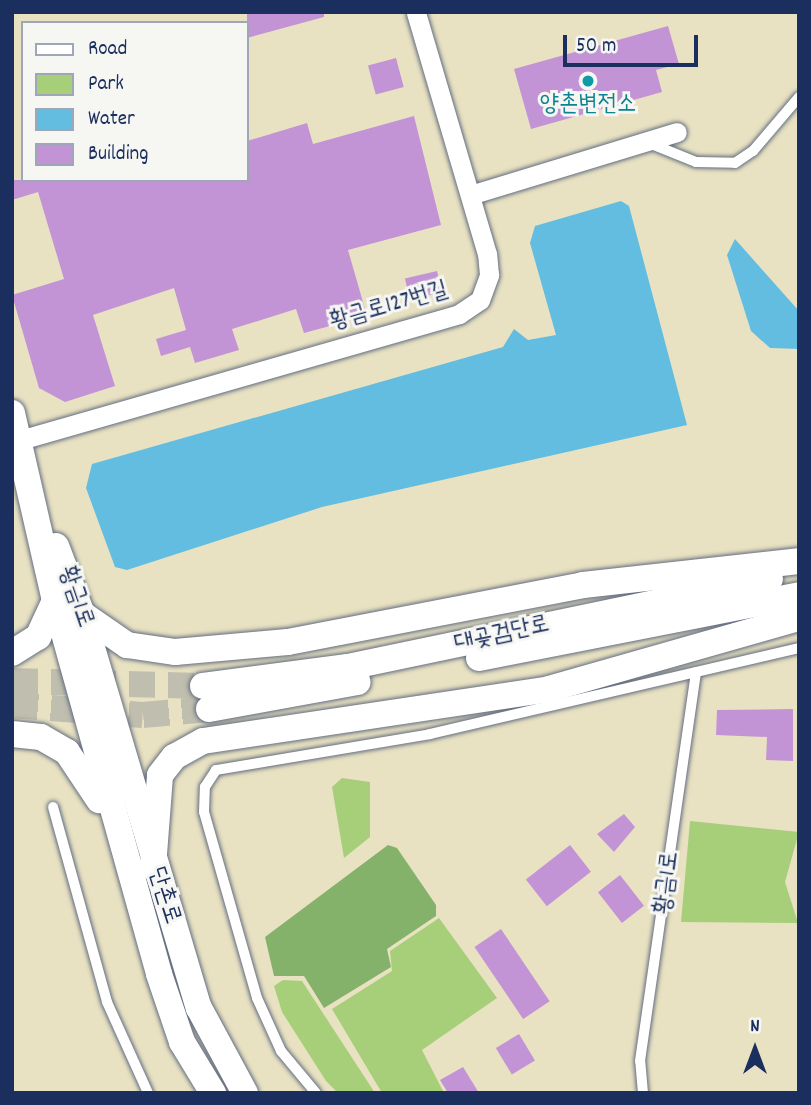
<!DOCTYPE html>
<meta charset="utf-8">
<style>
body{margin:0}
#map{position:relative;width:811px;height:1105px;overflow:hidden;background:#e9e2c2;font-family:Dekko,"Poor Story",sans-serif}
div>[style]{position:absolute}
.green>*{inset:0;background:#a7cf7a}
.forest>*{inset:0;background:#85b26a}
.water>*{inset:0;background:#62bde0}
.building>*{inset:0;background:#c294d6;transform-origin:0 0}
.secondary-tunnel>*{height:26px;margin-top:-13px;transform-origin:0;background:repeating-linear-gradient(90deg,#c0beae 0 26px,transparent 0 39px)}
.roads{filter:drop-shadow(0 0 2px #636e81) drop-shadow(0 0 2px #636e81)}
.lane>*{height:10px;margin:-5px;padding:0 5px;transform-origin:5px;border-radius:5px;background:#fff}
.street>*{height:19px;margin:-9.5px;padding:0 9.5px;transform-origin:9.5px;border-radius:9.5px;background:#fff}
.secondary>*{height:26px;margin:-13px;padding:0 13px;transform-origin:13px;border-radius:13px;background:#fff}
.dots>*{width:19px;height:19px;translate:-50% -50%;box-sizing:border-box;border:4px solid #f6f6f2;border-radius:50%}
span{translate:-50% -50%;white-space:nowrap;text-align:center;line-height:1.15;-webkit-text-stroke:6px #f6f6f2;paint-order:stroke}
.culture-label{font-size:24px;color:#0d838f}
.street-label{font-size:24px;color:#1b2f5e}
.frame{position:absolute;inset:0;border:14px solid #1b2f5e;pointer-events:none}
.legend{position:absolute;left:21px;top:21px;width:228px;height:161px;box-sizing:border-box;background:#f6f6f2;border:2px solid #9ea6b7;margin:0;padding:9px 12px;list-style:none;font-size:21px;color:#1b2f5e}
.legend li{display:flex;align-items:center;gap:14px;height:35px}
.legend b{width:35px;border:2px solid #9ea6b7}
.north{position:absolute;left:720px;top:1014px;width:70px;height:70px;-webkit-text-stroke:5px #f6f6f2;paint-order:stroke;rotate:0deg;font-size:19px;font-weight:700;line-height:28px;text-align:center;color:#1b2f5e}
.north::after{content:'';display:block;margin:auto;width:24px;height:32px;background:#1b2f5e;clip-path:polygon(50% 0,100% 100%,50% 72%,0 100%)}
.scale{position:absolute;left:563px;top:35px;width:135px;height:32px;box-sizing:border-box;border:4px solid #1b2f5e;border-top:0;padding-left:9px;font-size:21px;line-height:24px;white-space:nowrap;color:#1b2f5e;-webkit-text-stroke:5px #f6f6f2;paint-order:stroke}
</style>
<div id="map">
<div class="green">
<div style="clip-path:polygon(342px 778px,370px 782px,370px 837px,344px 858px,332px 787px)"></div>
<div style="clip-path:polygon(690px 821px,799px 832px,785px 882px,798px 923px,681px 922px)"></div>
<div style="clip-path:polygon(439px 918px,497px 998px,422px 1050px,444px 1093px,382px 1093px,332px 1009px,392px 971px,390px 951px)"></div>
<div style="clip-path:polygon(283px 980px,302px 981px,375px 1093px,338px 1093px,326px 1081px,282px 1012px,274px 986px)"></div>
</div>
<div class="forest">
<div style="clip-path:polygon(388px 845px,397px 848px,436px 905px,436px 916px,387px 949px,391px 967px,324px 1008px,304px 976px,274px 976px,265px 937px)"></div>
</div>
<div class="water">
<div style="clip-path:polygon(621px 201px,629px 206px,687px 425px,322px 507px,127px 570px,115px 567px,86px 488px,92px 464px,503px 347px,514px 329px,528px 340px,556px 335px,530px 243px,535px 226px)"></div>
<div style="clip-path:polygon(735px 239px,799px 311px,799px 349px,770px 348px,751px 331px,727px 255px)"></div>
</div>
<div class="building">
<div style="clip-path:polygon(247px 12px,324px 12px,324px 17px,247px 38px)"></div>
<div style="clip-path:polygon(668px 26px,679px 64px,656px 70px,662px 92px,531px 129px,514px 69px)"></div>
<div style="left:396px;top:58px;width:30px;height:29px;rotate:75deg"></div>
<div style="clip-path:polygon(414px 116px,441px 225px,348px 250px,367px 316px,304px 333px,296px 309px,232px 329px,239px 350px,195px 363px,190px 347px,161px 356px,156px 339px,186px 330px,174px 288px,93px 315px,115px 386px,65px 402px,39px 388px,12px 295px,64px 279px,38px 192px,12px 200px,12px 180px,247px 180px,247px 141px,307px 123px,313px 144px)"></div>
<div style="left:437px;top:271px;width:22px;height:33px;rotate:77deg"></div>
<div style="clip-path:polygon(793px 709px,793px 761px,766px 760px,767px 737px,716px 735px,717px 710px)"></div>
<div style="clip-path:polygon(624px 814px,635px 827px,614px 852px,597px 834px)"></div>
<div style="left:570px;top:845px;width:34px;height:56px;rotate:52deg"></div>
<div style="left:620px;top:875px;width:39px;height:28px;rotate:52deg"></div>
<div style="left:501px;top:929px;width:87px;height:32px;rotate:56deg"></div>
<div style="left:519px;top:1034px;width:31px;height:27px;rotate:59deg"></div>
<div style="clip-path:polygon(463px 1067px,479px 1093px,448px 1093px,440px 1080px)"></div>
</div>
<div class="secondary-tunnel">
<div style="left:12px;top:681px;width:191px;rotate:1.5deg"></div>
<div style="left:12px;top:705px;width:131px;rotate:4.4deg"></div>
<div style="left:143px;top:715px;width:66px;rotate:-5.2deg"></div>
</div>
<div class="roads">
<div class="lane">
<div style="left:649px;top:143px;width:51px;rotate:22deg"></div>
<div style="left:696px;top:162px;width:39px;rotate:1deg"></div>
<div style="left:735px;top:163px;width:22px;rotate:-34deg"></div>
<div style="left:753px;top:151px;width:71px;rotate:-49.6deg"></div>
<div style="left:53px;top:807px;width:202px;rotate:74.5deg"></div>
<div style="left:107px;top:1002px;width:100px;rotate:65.7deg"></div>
<div style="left:316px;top:1093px;width:55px;rotate:-129.8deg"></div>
<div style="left:281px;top:1051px;width:58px;rotate:-114.4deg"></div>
<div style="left:257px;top:998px;width:193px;rotate:-105.9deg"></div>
<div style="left:204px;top:812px;width:25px;rotate:-88deg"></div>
<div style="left:205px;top:787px;width:20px;rotate:-57deg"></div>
<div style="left:216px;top:770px;width:217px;rotate:-9.5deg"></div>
<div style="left:430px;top:734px;width:379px;rotate:-13.1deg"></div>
<div style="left:643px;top:1093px;width:32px;rotate:-95deg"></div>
<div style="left:640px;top:1061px;width:393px;rotate:-81.8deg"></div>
</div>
<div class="street">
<div style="left:470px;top:195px;width:216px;rotate:-16.9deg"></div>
<div style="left:20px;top:440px;width:457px;rotate:-16deg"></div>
<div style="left:459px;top:314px;width:25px;rotate:-34deg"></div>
<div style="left:480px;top:300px;width:27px;rotate:-70deg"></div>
<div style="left:489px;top:275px;width:21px;rotate:-95deg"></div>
<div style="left:487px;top:254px;width:252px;rotate:-106.4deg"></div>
</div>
<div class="secondary">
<div style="left:12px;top:413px;width:193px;rotate:77.1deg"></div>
<div style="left:55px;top:601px;width:387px;rotate:74.4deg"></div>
<div style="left:159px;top:974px;width:72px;rotate:71.3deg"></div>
<div style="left:182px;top:1042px;width:60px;rotate:58.7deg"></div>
<div style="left:56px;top:546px;width:73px;rotate:69.1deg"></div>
<div style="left:82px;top:614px;width:411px;rotate:73.5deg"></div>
<div style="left:199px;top:1008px;width:97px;rotate:61.6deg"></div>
<div style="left:82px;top:614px;width:55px;rotate:34.6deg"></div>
<div style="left:127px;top:645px;width:49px;rotate:8.3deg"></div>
<div style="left:175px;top:652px;width:113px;rotate:-5.1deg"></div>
<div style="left:288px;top:642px;width:300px;rotate:-10.9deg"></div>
<div style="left:583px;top:585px;width:217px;rotate:-6.3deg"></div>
<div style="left:12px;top:653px;width:31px;rotate:-32deg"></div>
<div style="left:38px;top:637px;width:40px;rotate:-65deg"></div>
<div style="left:479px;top:658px;width:326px;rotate:-11.1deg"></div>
<div style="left:203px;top:686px;width:146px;rotate:-7.5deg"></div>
<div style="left:348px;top:667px;width:431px;rotate:-11.8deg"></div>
<div style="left:209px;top:709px;width:151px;rotate:-10.3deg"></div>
<div style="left:12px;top:734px;width:29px;rotate:6deg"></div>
<div style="left:41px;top:737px;width:30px;rotate:30deg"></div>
<div style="left:67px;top:752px;width:58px;rotate:56.3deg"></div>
<div style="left:153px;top:867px;width:92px;rotate:-85.6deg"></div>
<div style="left:160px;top:775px;width:23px;rotate:-52deg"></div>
<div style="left:174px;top:757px;width:33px;rotate:-29deg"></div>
<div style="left:203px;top:741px;width:350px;rotate:-8.5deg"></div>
<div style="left:549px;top:689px;width:260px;rotate:-15.9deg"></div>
</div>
</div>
<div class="dots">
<div style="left:588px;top:81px;background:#0f9aa8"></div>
</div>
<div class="culture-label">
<span style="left:588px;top:106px">양촌변전소</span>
</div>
<div class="street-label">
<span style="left:389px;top:307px;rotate:-16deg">황금로127번길</span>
<span style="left:75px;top:597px;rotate:71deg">황금1로</span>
<span style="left:502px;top:635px;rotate:-12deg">대곶검단로</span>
<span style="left:668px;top:883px;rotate:-83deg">황금1로</span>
<span style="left:163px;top:896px;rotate:72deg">단촌로</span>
</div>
<div class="frame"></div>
<ul class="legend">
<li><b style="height:9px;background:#fff"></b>Road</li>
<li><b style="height:19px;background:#a7cf7a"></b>Park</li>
<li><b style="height:19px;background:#62bde0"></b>Water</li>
<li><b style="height:19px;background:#c294d6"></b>Building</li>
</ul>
<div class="north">N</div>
<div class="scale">50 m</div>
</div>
